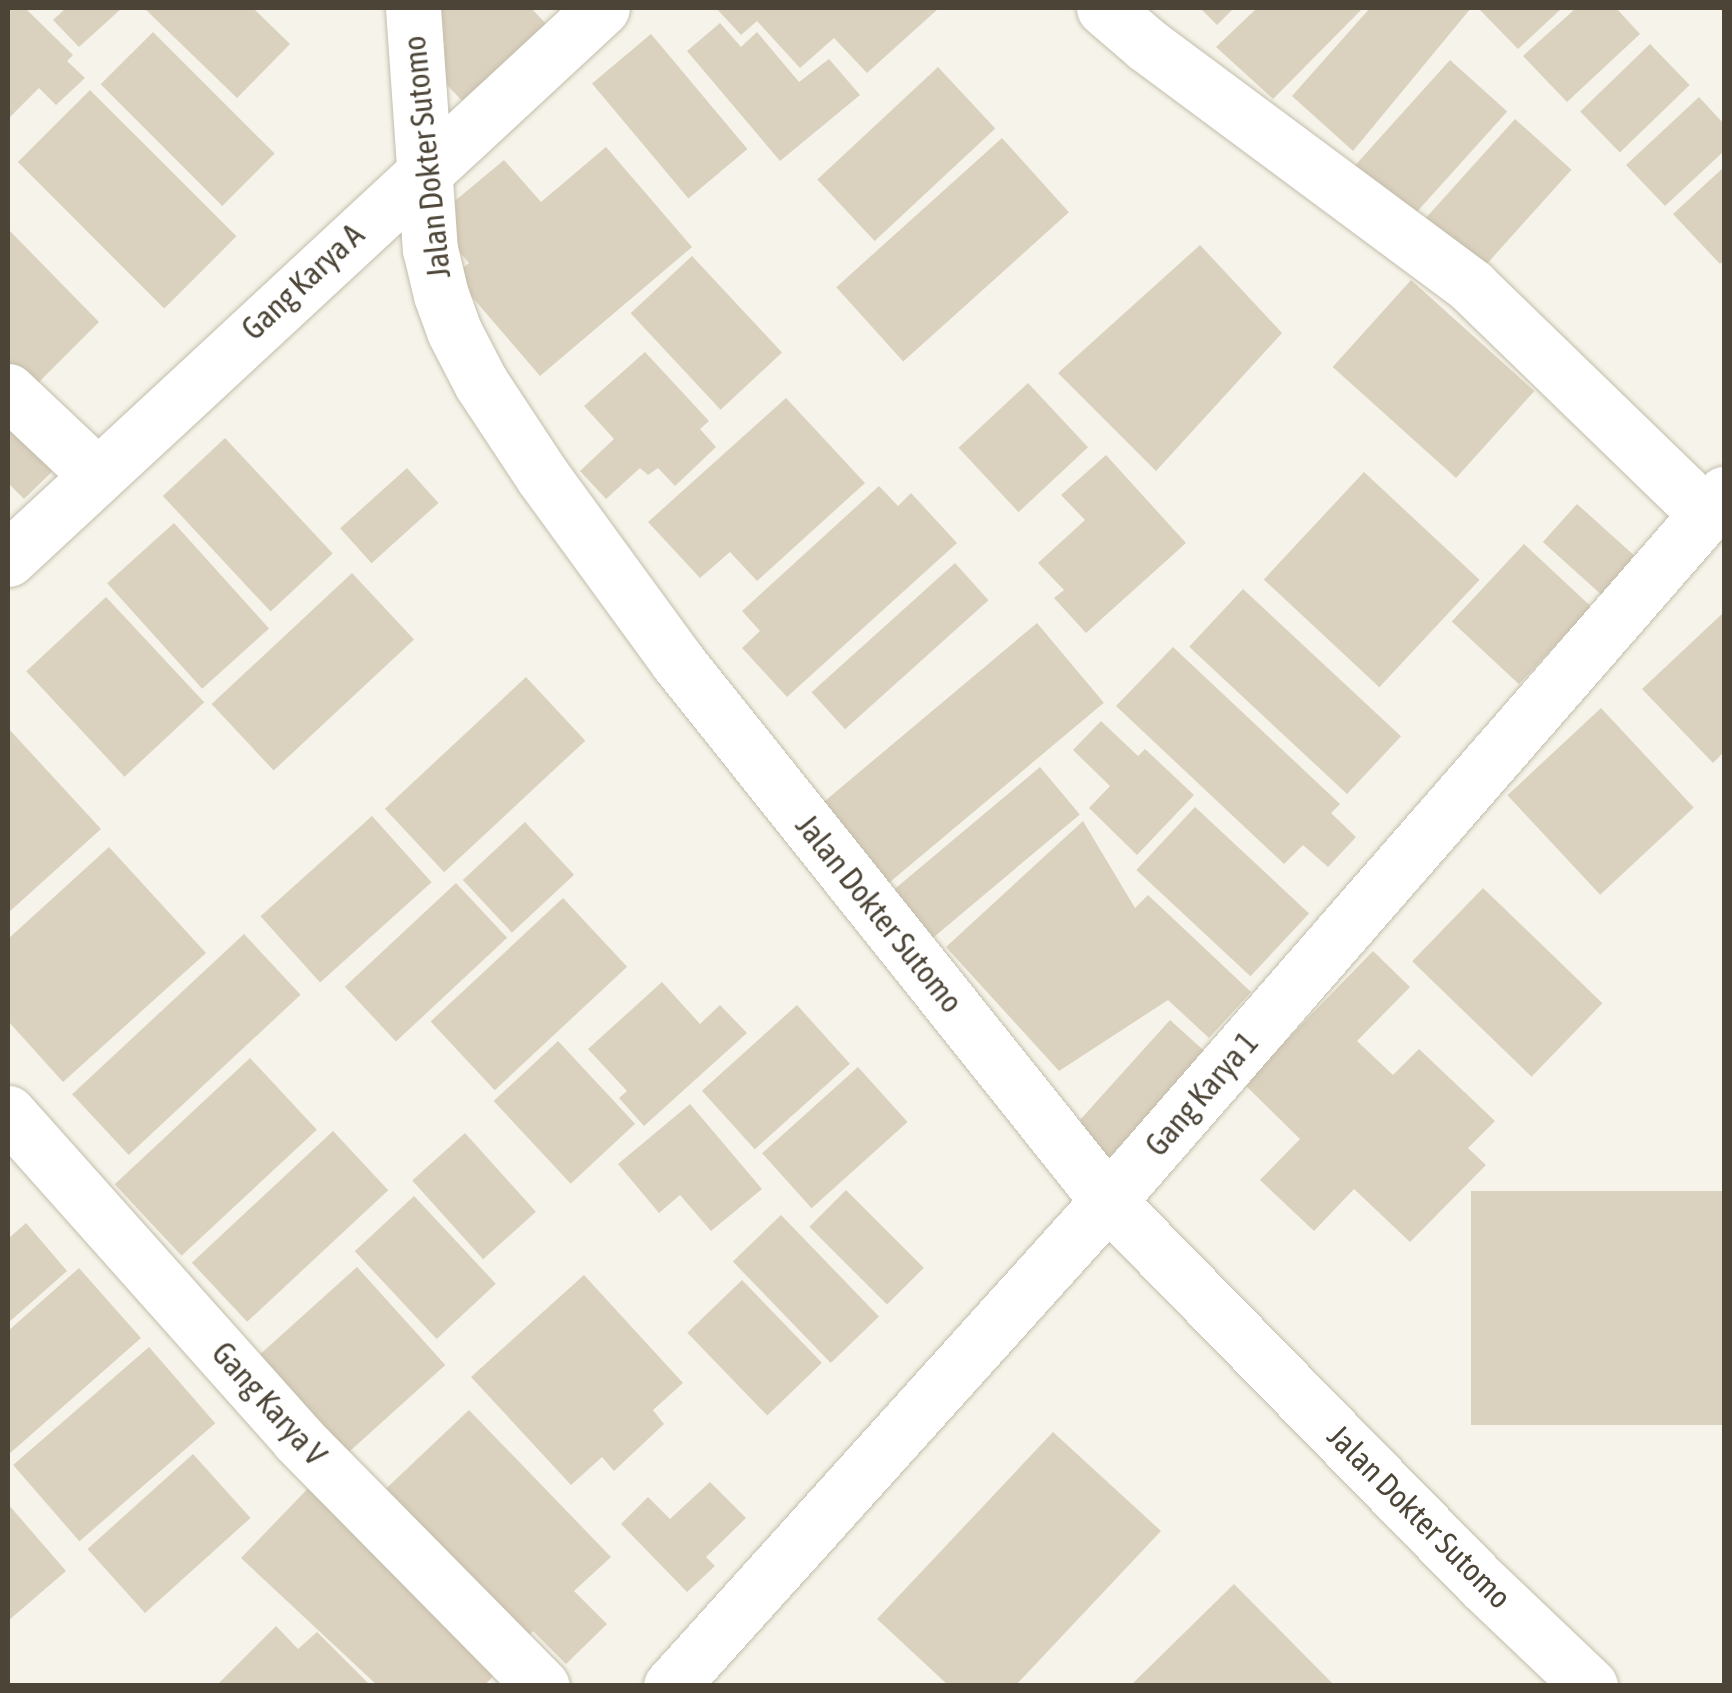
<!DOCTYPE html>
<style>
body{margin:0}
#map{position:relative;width:1732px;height:1693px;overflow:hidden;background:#f6f4ea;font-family:"Asap Condensed",sans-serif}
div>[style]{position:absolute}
.building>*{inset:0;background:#dad1be;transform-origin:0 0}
.roads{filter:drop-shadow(0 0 2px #c3bdab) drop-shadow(0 0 2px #c3bdab)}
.minor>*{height:55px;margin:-27.5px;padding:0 27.5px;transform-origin:27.5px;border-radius:27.5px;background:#fff}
.tertiary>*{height:55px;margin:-27.5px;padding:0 27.5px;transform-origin:27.5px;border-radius:27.5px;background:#fff}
span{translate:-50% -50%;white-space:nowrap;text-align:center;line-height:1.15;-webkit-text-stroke:10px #fff;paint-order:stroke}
.street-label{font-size:32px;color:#4c4537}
.frame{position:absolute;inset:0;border:10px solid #4c4537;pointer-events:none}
</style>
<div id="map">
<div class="building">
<div style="clip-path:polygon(8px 8px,25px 8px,73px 55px,67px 61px,85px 78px,56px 105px,39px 88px,8px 119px)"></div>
<div style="clip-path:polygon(66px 8px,122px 8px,79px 47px,53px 20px)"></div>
<div style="clip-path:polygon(144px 8px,253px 8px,290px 44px,237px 98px)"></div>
<div style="clip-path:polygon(421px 8px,531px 8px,551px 29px,467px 106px,425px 62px,445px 44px,416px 12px)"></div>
<div style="clip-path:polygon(716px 8px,939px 8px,867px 73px,834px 38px,800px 68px,757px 21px,741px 35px)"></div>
<div style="clip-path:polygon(1200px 8px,1234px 8px,1217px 25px)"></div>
<div style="clip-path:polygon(1257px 8px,1363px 8px,1273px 99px,1216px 47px)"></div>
<div style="clip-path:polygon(1370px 8px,1471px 8px,1353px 151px,1292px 96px)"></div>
<div style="clip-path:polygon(1478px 8px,1562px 8px,1518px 49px)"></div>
<div style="clip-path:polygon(1576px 8px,1616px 8px,1640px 34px,1567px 102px,1523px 56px)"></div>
<div style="clip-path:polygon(720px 23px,741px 47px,757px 32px,799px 82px,829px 59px,860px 95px,780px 161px,687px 51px)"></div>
<div style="left:153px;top:32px;width:172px;height:74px;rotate:45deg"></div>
<div style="left:651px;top:34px;width:150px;height:77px;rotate:50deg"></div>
<div style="left:1650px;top:44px;width:57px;height:97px;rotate:46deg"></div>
<div style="left:1450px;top:60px;width:77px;height:149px;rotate:42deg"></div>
<div style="left:938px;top:67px;width:84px;height:165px;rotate:47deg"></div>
<div style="left:90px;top:90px;width:207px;height:102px;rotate:45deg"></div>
<div style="clip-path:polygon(1699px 97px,1724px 124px,1724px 151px,1665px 206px,1626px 165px)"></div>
<div style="left:1515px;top:119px;width:76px;height:141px;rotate:42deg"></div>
<div style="left:1002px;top:138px;width:100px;height:223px;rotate:48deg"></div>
<div style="clip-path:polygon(606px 147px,692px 247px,540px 376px,454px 276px,469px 263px,432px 220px,504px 160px,541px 202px)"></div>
<div style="clip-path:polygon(1724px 167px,1724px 260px,1720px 264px,1673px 214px)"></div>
<div style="clip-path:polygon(8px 229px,99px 322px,33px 388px,8px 362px)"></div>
<div style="clip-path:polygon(1200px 245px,1282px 333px,1156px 471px,1058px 373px)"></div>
<div style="left:692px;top:256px;width:132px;height:84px;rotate:47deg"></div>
<div style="left:1411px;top:280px;width:166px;height:117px;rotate:42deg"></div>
<div style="clip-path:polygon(645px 352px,709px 421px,700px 429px,716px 447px,675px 486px,658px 468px,648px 475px,640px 468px,606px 499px,580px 471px,614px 439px,584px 406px)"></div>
<div style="left:1028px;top:383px;width:88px;height:95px;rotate:47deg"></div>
<div style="clip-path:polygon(786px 398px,865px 483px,757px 581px,730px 552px,700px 578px,648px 522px)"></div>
<div style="clip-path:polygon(8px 410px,64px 460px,24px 499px,8px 483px)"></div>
<div style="left:225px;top:438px;width:158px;height:85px;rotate:47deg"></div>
<div style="clip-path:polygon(1106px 455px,1186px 543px,1086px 633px,1054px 598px,1064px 590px,1038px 563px,1085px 520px,1061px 495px)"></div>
<div style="left:407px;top:468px;width:47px;height:90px;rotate:48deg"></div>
<div style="left:1364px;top:472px;width:158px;height:147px;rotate:43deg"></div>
<div style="clip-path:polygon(879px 486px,898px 506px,911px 493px,957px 543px,787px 697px,742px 648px,760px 631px,742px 611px)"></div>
<div style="left:1577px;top:504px;width:80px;height:51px;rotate:42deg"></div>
<div style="left:174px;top:523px;width:142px;height:90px;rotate:48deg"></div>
<div style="left:1524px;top:544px;width:92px;height:106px;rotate:43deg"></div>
<div style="left:955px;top:563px;width:50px;height:193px;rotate:48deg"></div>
<div style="left:352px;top:573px;width:91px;height:192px;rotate:47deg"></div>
<div style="left:1243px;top:589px;width:216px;height:79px;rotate:43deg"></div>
<div style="left:106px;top:597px;width:144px;height:109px;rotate:47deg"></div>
<div style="clip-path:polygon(1724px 612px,1724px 752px,1713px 763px,1642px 689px)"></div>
<div style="left:1037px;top:623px;width:104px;height:292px;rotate:50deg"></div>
<div style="clip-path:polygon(1173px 647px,1340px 804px,1331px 813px,1356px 837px,1328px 867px,1303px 845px,1284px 864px,1116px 706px)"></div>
<div style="left:526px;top:677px;width:87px;height:193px;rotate:47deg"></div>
<div style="left:1601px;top:708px;width:136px;height:128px;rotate:47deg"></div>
<div style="clip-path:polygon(1101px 721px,1138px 756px,1145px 749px,1194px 795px,1137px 855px,1089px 808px,1110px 786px,1073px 750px)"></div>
<div style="clip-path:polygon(8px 728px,101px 829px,8px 913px)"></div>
<div style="left:1040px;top:767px;width:62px;height:208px;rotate:50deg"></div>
<div style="left:1195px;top:807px;width:156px;height:86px;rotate:43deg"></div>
<div style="left:372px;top:816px;width:89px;height:150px;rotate:48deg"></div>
<div style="clip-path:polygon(1083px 821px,1135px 908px,1148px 895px,1251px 992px,1209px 1038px,1168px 1000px,1059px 1071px,946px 947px)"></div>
<div style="left:525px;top:822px;width:72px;height:85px;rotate:47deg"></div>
<div style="clip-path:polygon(109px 847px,206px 953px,63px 1082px,8px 1021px,8px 939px)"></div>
<div style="left:456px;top:883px;width:75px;height:152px;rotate:47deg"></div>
<div style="left:1483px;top:888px;width:166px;height:102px;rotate:44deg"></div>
<div style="left:563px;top:898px;width:94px;height:181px;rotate:47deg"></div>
<div style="left:244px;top:934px;width:83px;height:235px;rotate:47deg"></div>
<div style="clip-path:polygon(1373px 951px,1410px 987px,1357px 1041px,1393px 1075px,1419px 1049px,1495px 1121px,1468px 1148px,1486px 1165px,1410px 1242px,1354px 1189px,1314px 1231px,1260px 1180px,1300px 1139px,1244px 1084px)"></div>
<div style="clip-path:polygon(662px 982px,700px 1024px,720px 1005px,747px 1033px,644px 1126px,619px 1098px,627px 1091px,588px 1049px)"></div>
<div style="left:797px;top:1005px;width:79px;height:128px;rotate:48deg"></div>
<div style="left:1170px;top:1020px;width:47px;height:151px;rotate:42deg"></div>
<div style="left:558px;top:1041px;width:113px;height:88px;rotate:47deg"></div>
<div style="left:250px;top:1058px;width:98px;height:185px;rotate:47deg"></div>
<div style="left:858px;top:1067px;width:74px;height:129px;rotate:48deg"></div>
<div style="clip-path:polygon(690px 1104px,762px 1189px,711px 1231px,680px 1195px,659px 1213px,618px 1164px)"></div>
<div style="left:333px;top:1131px;width:81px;height:193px;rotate:47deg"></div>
<div style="left:465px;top:1133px;width:106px;height:71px;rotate:48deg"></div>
<div style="left:846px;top:1190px;width:110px;height:52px;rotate:45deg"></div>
<div style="left:1724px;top:1191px;width:234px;height:253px;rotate:90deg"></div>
<div style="left:414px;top:1196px;width:120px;height:81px;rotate:47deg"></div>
<div style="left:781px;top:1215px;width:141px;height:67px;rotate:46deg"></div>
<div style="clip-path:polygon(26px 1223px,67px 1271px,8px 1323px,8px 1239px)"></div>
<div style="left:357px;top:1267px;width:132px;height:151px;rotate:48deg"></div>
<div style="clip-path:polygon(79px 1268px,141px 1338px,8px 1455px,8px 1331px)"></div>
<div style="clip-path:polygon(584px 1275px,683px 1383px,653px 1410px,664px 1424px,614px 1471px,602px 1457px,571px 1485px,471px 1377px)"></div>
<div style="left:742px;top:1280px;width:115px;height:76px;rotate:46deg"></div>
<div style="left:149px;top:1347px;width:101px;height:180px;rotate:49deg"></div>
<div style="clip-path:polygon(469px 1410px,611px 1557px,574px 1591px,607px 1624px,566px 1664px,533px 1631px,516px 1647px,374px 1500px)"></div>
<div style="clip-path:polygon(1053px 1432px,1161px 1531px,1015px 1686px,949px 1686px,877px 1619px)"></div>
<div style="left:193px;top:1454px;width:86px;height:142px;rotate:48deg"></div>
<div style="clip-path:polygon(316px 1480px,509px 1659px,484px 1686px,378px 1686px,241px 1558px)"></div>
<div style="clip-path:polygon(710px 1482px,746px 1518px,706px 1557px,715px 1566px,687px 1592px,621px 1524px,648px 1497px,670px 1519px)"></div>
<div style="clip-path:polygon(8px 1504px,66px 1571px,8px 1621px)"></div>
<div style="clip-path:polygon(1234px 1584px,1335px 1686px,1130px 1686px)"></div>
<div style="clip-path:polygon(276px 1626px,298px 1649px,317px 1632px,371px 1686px,216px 1686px)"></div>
</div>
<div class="roads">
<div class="minor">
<div style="left:1104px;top:8px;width:57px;rotate:40.7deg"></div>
<div style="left:1147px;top:45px;width:404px;rotate:36.6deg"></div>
<div style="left:1471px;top:286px;width:327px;rotate:44.1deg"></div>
<div style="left:8px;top:391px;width:121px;rotate:43.3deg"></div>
<div style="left:8px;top:559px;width:810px;rotate:-42.85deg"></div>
<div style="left:8px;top:1113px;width:436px;rotate:48.3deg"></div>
<div style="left:298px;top:1439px;width:347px;rotate:45.4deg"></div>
<div style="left:671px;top:1686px;width:653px;rotate:-47.98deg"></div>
<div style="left:1108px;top:1201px;width:938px;rotate:-48.93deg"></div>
</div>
<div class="tertiary">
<div style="left:413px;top:8px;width:242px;rotate:86deg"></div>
<div style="left:430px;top:249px;width:47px;rotate:76.6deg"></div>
<div style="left:441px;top:295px;width:38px;rotate:70deg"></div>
<div style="left:454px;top:331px;width:59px;rotate:62.6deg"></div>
<div style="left:481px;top:383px;width:113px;rotate:56.6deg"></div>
<div style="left:543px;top:477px;width:228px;rotate:53.9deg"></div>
<div style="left:677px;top:661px;width:691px;rotate:51.4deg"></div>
<div style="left:1108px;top:1201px;width:535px;rotate:45.61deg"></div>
<div style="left:1482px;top:1583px;width:149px;rotate:43.6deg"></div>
</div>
</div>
<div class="street-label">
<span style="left:427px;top:157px;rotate:-96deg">Jalan Dokter Sutomo</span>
<span style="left:303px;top:282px;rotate:-43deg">Gang Karya A</span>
<span style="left:879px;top:914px;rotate:51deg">Jalan Dokter Sutomo</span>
<span style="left:1202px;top:1094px;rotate:-49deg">Gang Karya 1</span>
<span style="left:269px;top:1404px;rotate:48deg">Gang Karya V</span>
<span style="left:1419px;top:1517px;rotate:45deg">Jalan Dokter Sutomo</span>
</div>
<div class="frame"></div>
</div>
